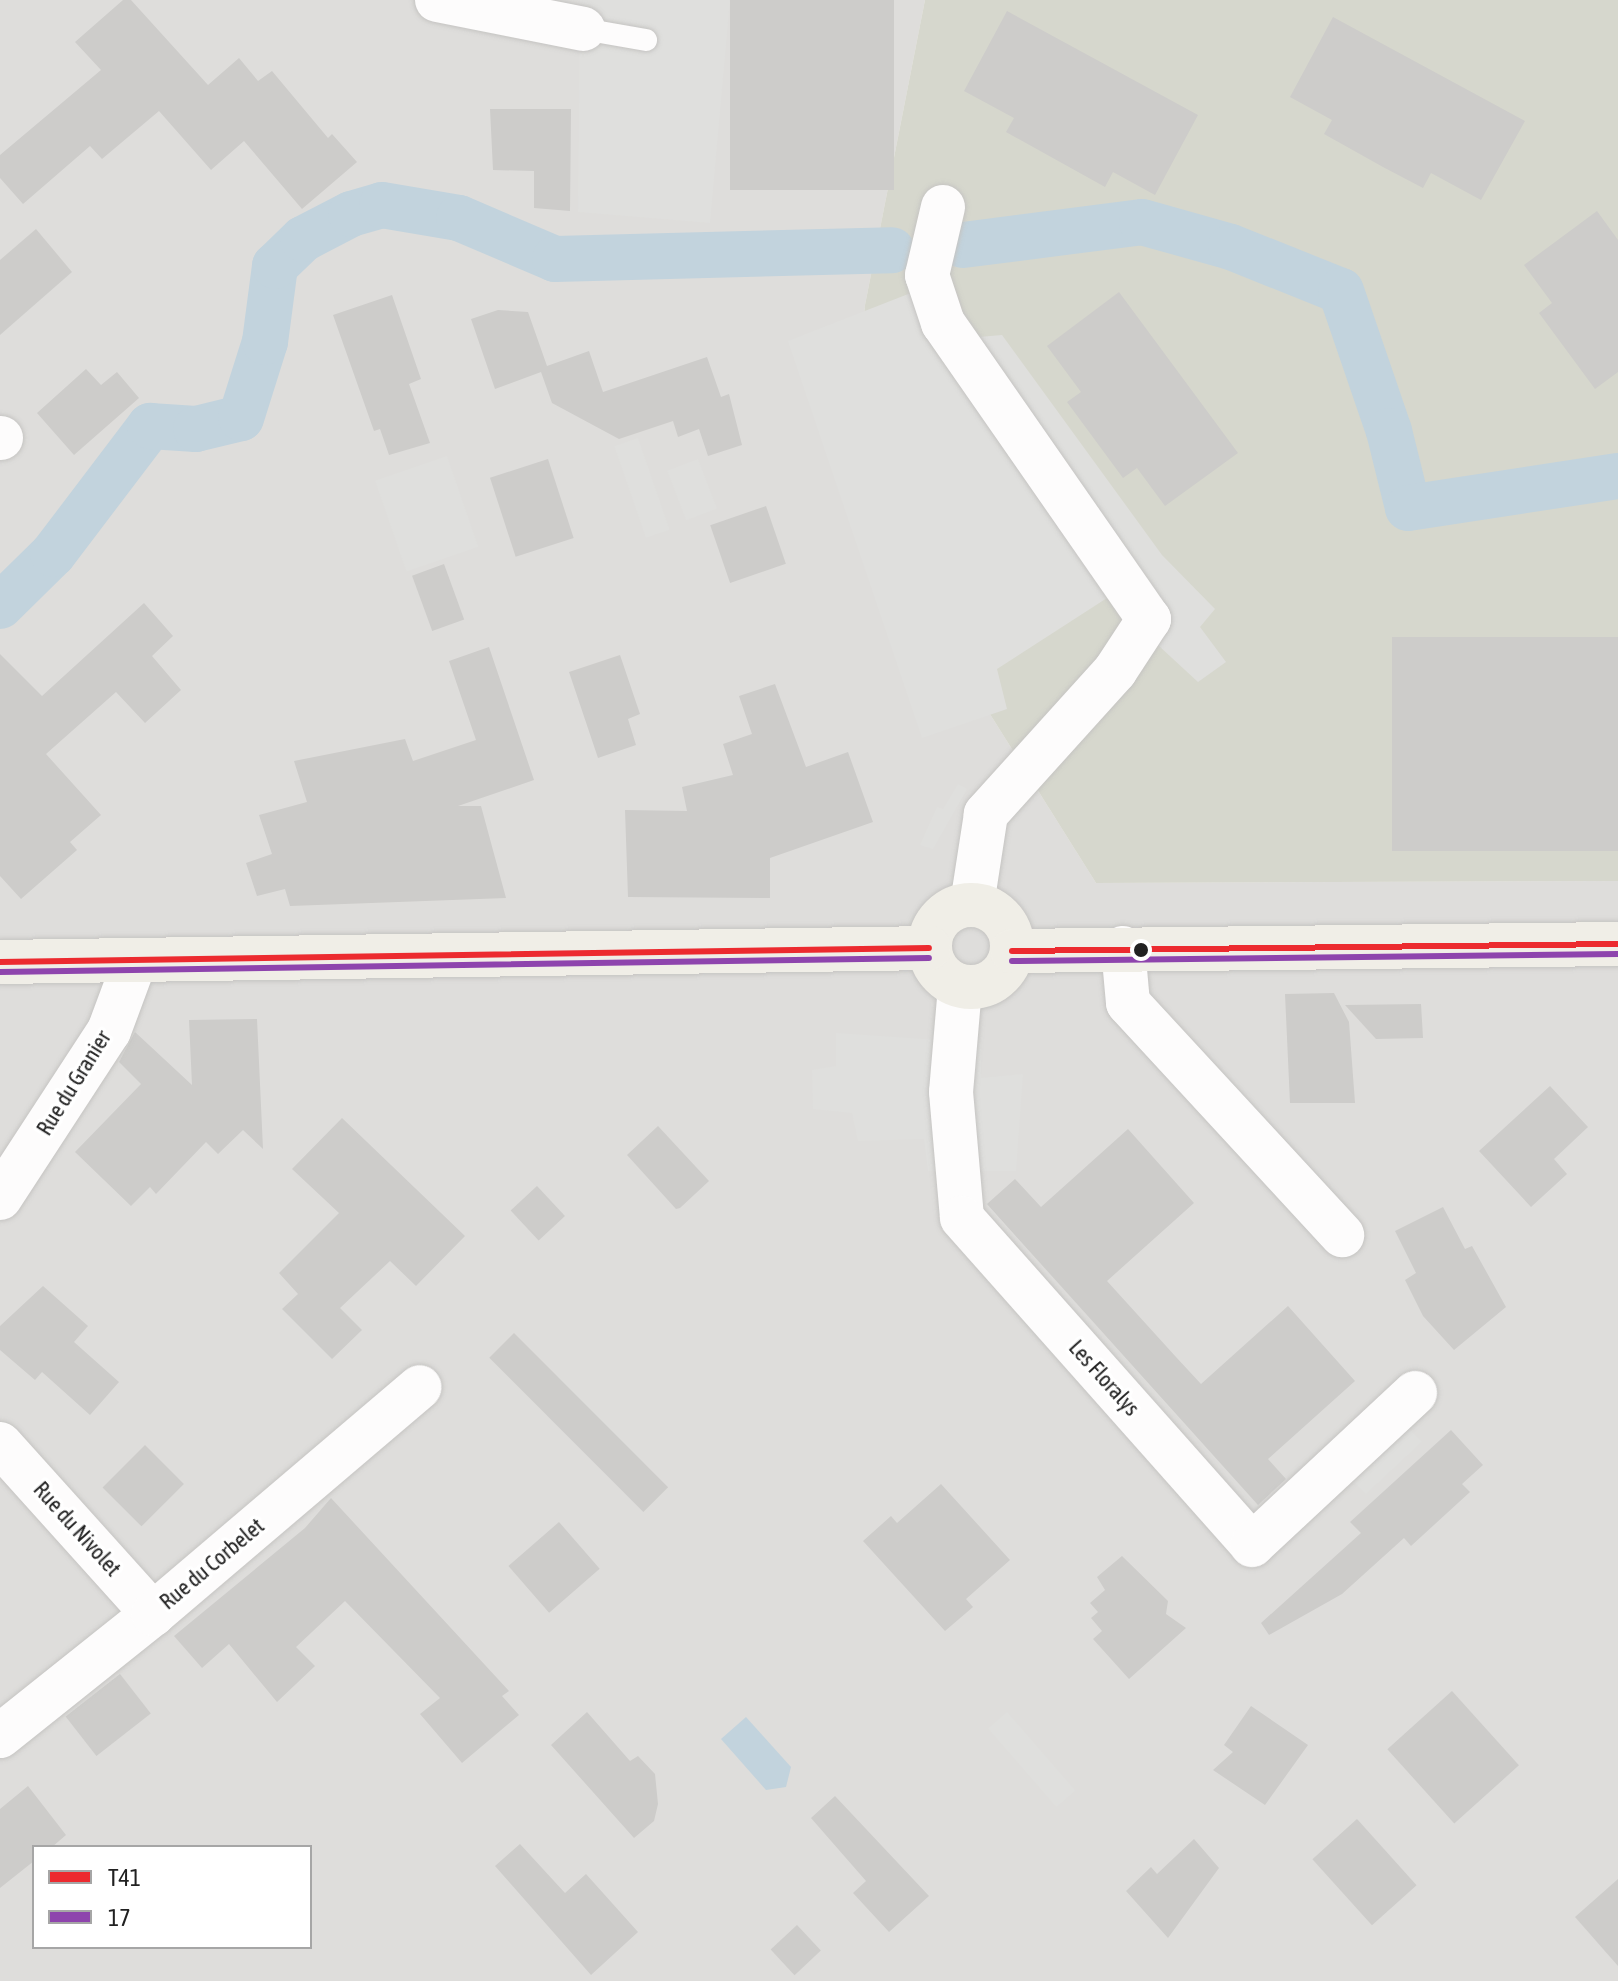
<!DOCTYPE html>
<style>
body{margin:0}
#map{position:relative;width:1618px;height:1981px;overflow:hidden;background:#efeeea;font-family:"Asap Condensed",sans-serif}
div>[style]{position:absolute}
.residential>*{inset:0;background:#dedddb}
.construction>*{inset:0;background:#d6d7cd}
.parking>*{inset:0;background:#dfdfdd;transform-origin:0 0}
.water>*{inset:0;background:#c2d3dd}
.canal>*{height:46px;margin:-23px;padding:0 23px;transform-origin:23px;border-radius:23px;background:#c2d3dd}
.building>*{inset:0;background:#cdccca;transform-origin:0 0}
.roads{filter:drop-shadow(0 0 2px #c5c4c2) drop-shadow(0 0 2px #c5c4c2)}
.lane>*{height:22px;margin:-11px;padding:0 11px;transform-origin:11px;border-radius:11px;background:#fdfcfc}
.street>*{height:44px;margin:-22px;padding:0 22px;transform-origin:22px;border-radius:22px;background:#fdfcfc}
.primary>*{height:44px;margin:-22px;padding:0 22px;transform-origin:22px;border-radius:22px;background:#f0eee7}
.primary>.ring{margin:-22px;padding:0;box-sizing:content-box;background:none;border:44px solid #f0eee7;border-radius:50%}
.bus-1>*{height:6px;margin:-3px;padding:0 3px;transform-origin:3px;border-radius:3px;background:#ec2a2f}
.bus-2>*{height:6px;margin:-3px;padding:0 3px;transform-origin:3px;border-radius:3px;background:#8e44ad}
.dots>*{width:22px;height:22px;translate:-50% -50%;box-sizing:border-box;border:4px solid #fff;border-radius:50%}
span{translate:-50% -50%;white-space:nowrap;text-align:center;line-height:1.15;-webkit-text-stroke:7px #fff;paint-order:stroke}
.street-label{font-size:22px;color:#212121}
.legend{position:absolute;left:32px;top:1845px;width:280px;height:104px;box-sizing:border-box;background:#fff;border:2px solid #a6a6a6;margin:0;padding:10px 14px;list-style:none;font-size:24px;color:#212121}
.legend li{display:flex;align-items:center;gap:16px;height:40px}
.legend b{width:40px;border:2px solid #a6a6a6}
</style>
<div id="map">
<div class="residential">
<div style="clip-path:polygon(evenodd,0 0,925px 0,865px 305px,848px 488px,1096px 883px,1618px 881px,1618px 1981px,0 1981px,0 0,34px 1847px,310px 1847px,310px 1947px,34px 1947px,34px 1847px)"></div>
</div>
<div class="construction">
<div style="clip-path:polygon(925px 0,1618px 0,1618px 881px,1096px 883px,848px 488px,865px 305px)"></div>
</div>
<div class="parking">
<div style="clip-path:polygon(580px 0,730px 0,710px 223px,578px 212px)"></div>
<div style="clip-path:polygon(944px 280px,967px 338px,1002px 335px,1162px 555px,1215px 609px,1200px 627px,1226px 662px,1198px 682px,1107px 598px,997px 669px,1007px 709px,922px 738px,788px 341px)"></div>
<div style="left:638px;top:438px;width:97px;height:25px;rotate:71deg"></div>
<div style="left:447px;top:456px;width:96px;height:76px;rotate:71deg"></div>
<div style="left:698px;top:459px;width:53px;height:33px;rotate:69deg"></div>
<div style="clip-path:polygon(958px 784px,967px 789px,933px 849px,920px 845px,937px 807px,943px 809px)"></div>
<div style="clip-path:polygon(836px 1033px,981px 1043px,981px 1078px,1023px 1074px,1016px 1171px,928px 1171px,924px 1139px,858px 1141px,852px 1113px,813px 1109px,812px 1070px,836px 1066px)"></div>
<div style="left:1409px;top:1428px;width:19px;height:77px;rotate:47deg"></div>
<div style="left:1007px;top:1712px;width:104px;height:25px;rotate:49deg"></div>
</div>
<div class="water">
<div style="clip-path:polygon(746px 1717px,791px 1767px,786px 1787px,766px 1790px,721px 1739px)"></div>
</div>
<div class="canal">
<div style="left:963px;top:245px;width:180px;rotate:-7.3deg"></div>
<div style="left:1142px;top:222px;width:92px;rotate:15.7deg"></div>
<div style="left:1231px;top:247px;width:118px;rotate:21.8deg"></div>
<div style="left:1341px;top:291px;width:148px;rotate:71.1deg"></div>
<div style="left:1389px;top:431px;width:79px;rotate:76.1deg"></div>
<div style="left:1408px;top:508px;width:212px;rotate:-8.7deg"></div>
<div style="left:0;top:606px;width:74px;rotate:-44.5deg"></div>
<div style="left:53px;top:554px;width:161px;rotate:-52.8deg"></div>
<div style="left:150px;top:426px;width:46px;rotate:3.7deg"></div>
<div style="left:196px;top:429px;width:46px;rotate:-13.7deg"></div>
<div style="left:241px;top:418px;width:80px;rotate:-72.5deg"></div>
<div style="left:265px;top:342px;width:77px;rotate:-82.5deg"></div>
<div style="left:275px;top:266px;width:39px;rotate:-44deg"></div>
<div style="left:303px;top:239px;width:54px;rotate:-27.5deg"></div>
<div style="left:351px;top:214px;width:32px;rotate:-16deg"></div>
<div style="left:382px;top:205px;width:78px;rotate:9.6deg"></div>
<div style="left:459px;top:218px;width:104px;rotate:23.1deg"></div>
<div style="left:555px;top:259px;width:337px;rotate:-1.5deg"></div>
</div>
<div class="building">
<div style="clip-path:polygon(123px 0,131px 0,208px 85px,239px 58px,258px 81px,272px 71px,328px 138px,332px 134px,357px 162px,302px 209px,244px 141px,211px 170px,159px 111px,102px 159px,90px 146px,23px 204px,0 178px,0 155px,101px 70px,75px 42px)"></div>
<div style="left:730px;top:0;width:164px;height:190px"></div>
<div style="clip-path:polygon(1007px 11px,1198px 115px,1155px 195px,1113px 172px,1105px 187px,1006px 132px,1014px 118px,964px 91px)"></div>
<div style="clip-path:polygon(1333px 17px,1525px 121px,1481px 200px,1431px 173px,1423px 188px,1383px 167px,1324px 134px,1332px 120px,1290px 97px)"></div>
<div style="clip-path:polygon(490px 109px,571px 109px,570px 211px,534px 208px,534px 171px,493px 170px)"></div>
<div style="clip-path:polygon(1597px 211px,1618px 240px,1618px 372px,1595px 389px,1539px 313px,1552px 303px,1524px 265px)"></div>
<div style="clip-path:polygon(36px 229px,72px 272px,0 335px,0 260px)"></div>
<div style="clip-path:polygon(1119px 292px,1238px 453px,1165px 506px,1137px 468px,1123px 478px,1067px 402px,1081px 392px,1047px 346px)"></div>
<div style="clip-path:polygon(392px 295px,421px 379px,409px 384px,430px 443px,389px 455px,380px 429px,374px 431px,333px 315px)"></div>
<div style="clip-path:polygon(498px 310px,528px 312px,547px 366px,589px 351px,603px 392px,707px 357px,721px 397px,729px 394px,742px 445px,708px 456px,699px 429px,678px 437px,673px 421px,619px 439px,552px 403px,541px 372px,495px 389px,471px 319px)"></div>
<div style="clip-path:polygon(86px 369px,101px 385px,117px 372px,139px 398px,74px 455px,37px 413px)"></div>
<div style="left:548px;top:459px;width:83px;height:61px;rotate:72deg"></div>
<div style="left:766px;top:506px;width:61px;height:59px;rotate:71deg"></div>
<div style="left:444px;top:564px;width:59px;height:34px;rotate:70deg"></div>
<div style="clip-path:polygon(144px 603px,173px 636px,152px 656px,181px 690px,145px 723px,116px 692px,46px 754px,101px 815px,70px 842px,77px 850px,21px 899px,0 876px,0 654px,42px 696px)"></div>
<div style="left:1392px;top:637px;width:226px;height:214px"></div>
<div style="clip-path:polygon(489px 647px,534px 780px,458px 806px,481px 806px,506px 898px,290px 906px,285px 889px,257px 896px,246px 863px,272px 854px,259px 815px,307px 802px,294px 761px,405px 739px,413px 761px,476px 740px,449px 661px)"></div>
<div style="clip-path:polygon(620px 655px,640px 714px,628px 719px,636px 745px,598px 758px,569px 672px)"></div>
<div style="clip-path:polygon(775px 684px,806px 767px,848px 752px,873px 822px,770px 858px,770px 898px,628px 897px,625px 810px,687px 811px,682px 787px,733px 775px,723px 744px,752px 734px,739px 696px)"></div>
<div style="clip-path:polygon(1334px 993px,1349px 1022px,1355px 1103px,1290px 1103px,1285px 994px)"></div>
<div style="clip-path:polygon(1421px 1004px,1423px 1038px,1376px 1039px,1345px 1005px)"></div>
<div style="clip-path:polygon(257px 1019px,263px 1149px,243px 1130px,218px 1154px,206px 1142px,156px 1194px,150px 1187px,131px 1206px,75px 1152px,141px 1084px,119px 1062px,135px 1032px,192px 1085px,189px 1020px)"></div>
<div style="clip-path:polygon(1550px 1086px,1588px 1127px,1554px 1159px,1567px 1174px,1531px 1207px,1479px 1151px)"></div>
<div style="clip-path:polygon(342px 1118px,465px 1236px,416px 1286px,390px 1261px,340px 1308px,362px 1330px,332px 1359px,282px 1309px,298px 1294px,279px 1273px,339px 1213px,292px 1169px)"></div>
<div style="clip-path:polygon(658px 1126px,709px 1181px,680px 1208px,676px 1209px,627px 1155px)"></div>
<div style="clip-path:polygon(1128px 1129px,1194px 1203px,1107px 1281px,1176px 1357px,1201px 1384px,1288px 1306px,1355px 1381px,1268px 1459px,1286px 1479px,1258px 1505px,987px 1204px,1015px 1179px,1041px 1207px)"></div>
<div style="left:537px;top:1186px;width:41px;height:36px;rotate:47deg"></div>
<div style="clip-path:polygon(1443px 1207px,1465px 1249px,1472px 1246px,1506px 1307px,1454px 1350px,1423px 1316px,1405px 1280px,1416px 1273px,1395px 1231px)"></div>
<div style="clip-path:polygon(43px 1286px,88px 1326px,74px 1342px,119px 1382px,90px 1415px,42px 1372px,35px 1380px,0 1350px,0 1326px)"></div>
<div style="left:514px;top:1333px;width:218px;height:35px;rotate:45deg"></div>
<div style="clip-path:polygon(1451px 1430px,1483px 1465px,1462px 1484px,1470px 1492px,1411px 1546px,1404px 1538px,1342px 1594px,1269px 1635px,1261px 1623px,1361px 1533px,1350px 1522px)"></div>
<div style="left:145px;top:1445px;width:55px;height:60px;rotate:45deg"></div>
<div style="clip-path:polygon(941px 1484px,1010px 1560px,966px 1599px,973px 1607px,945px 1631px,863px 1541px,891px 1516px,897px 1523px)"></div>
<div style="clip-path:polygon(331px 1498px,509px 1691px,502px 1696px,519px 1715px,462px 1763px,420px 1714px,440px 1698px,345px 1601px,296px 1647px,315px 1666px,277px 1702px,229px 1644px,202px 1668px,174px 1636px,305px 1528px)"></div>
<div style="left:559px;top:1522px;width:62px;height:67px;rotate:49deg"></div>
<div style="clip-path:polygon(1122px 1556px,1168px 1601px,1166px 1614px,1186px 1628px,1129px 1679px,1093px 1639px,1102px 1631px,1091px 1618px,1098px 1612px,1090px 1603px,1105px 1590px,1097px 1577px)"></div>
<div style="left:120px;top:1674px;width:50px;height:69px;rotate:52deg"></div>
<div style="left:1452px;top:1691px;width:100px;height:87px;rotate:48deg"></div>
<div style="clip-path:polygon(1251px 1706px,1308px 1745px,1265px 1805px,1213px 1770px,1233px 1752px,1224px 1745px)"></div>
<div style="clip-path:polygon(587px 1712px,630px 1761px,638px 1756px,655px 1774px,658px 1804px,654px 1821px,634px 1838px,551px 1745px)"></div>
<div style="clip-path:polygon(28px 1786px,66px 1835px,52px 1847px,34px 1847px,34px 1861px,0 1888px,0 1809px)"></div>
<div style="clip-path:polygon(835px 1796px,929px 1896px,889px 1932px,853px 1893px,866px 1881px,811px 1818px)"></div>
<div style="left:1357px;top:1819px;width:89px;height:60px;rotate:48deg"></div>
<div style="clip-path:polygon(1194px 1839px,1219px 1868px,1168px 1938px,1126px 1891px,1151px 1867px,1157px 1874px)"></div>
<div style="clip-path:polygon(520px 1844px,565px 1893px,586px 1874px,638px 1932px,591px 1975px,495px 1866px)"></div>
<div style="clip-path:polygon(1618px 1879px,1618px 1966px,1575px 1917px)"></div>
<div style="left:797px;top:1925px;width:35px;height:36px;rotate:47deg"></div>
</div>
<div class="roads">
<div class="lane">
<div style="left:583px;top:29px;width:64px;rotate:9.9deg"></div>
</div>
<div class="street">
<div style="left:437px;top:0;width:149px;rotate:11.2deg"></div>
<div style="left:943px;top:207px;width:70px;rotate:103.2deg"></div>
<div style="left:927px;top:275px;width:51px;rotate:71.6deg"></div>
<div style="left:943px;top:323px;width:361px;rotate:55.2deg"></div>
<div style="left:1149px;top:619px;width:62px;rotate:123.2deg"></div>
<div style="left:1115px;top:671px;width:193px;rotate:132.1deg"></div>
<div style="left:986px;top:814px;width:91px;rotate:98.8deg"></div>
<div style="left:0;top:438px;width:1px"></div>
<div style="left:1123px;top:948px;width:55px;rotate:84.8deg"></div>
<div style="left:1128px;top:1003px;width:316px;rotate:47.3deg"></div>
<div style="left:960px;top:987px;width:105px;rotate:94.9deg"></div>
<div style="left:951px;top:1092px;width:126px;rotate:85deg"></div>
<div style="left:962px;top:1218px;width:437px;rotate:48.4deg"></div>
<div style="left:1252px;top:1545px;width:223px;rotate:-43deg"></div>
<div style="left:0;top:1198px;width:199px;rotate:-56.9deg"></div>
<div style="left:109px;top:1031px;width:75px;rotate:-69.6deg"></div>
<div style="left:0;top:1444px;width:229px;rotate:48deg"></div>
<div style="left:0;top:1736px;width:196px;rotate:-38.6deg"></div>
<div style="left:153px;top:1614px;width:350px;rotate:-40.4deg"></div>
</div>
<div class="primary">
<div class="ring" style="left:930px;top:905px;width:38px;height:38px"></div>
<div style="left:1012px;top:951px;width:606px;rotate:-0.66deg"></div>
<div style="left:0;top:962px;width:929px;rotate:-0.86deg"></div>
</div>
</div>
<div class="bus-1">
<div style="left:1012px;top:951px;width:606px;rotate:-0.66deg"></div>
<div style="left:0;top:962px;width:929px;rotate:-0.86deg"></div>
</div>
<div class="bus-2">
<div style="left:1012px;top:961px;width:606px;rotate:-0.66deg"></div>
<div style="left:0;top:972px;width:929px;rotate:-0.86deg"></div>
</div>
<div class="dots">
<div style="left:1141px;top:950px;background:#212121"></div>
</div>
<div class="street-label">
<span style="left:74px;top:1083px;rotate:-58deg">Rue du Granier</span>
<span style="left:1104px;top:1378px;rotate:48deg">Les Floralys</span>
<span style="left:77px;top:1529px;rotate:48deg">Rue du Nivolet</span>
<span style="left:212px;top:1564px;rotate:-40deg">Rue du Corbelet</span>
</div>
<ul class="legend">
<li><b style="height:10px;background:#ec2a2f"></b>T41</li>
<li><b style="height:10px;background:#8e44ad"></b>17</li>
</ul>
</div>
